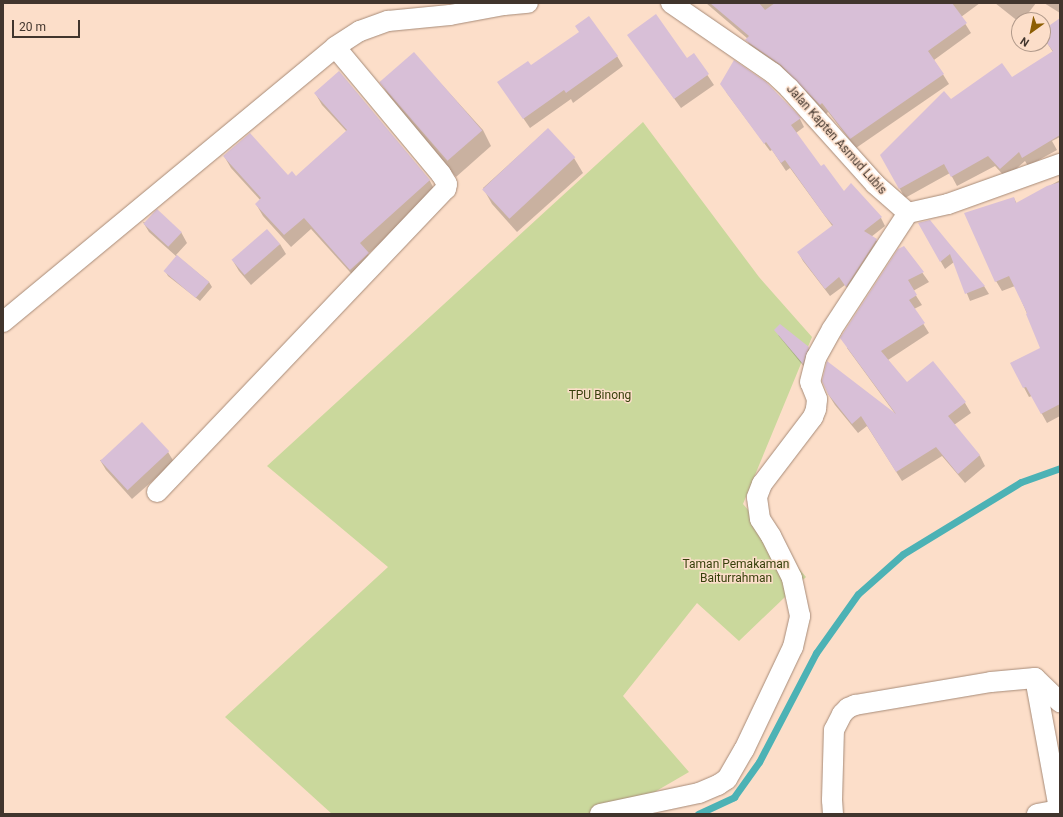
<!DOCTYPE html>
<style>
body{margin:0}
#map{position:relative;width:1063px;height:817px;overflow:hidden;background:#fcdec9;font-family:Roboto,sans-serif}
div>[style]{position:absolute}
.green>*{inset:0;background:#cad89c}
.shadow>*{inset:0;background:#0003}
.stream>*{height:7px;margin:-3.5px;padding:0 3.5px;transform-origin:3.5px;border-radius:3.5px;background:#4cb2b5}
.building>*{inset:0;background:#d8bfd7;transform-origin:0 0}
.roads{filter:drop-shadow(0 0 1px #a78b78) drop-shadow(0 0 1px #a78b78)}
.minor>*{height:20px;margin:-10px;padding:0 10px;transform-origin:10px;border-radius:10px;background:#fff}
span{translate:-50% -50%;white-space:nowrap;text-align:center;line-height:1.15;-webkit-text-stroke:3px #fcdec9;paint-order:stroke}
.street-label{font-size:12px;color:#41352d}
.park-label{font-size:12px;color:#37400b}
.frame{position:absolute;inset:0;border:4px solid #41352d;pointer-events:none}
.north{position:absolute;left:1011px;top:12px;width:40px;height:40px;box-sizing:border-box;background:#fcdec9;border:1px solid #b19a8b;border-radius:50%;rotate:213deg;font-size:11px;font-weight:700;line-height:16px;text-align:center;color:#41352d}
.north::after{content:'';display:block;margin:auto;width:14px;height:18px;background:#8c5e03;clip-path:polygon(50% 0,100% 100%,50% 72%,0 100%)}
.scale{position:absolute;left:12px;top:20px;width:68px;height:18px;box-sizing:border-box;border:2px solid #41352d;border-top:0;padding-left:5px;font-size:12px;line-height:14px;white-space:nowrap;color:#41352d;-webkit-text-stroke:3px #fcdec9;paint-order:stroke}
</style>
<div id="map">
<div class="green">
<div style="clip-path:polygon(643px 122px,759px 277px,812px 337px,743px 504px,806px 577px,739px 641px,697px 603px,623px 696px,689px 772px,622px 811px,605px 814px,332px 814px,225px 717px,388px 567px,267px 466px)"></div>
</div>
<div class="shadow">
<div style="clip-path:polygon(706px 3px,980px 3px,961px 17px,971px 33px,934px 60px,949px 84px,856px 148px,828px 112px,826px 114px,787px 74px,752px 50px,747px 40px,748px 39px)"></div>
<div style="clip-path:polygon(995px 3px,1036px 3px,1023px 20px,1019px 20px,1019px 22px)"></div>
<div style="clip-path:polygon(1044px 3px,1060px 3px,1060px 13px)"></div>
<div style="clip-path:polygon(1060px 19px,1060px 137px,1052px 141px,1057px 150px,1028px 166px,1025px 161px,1006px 178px,995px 166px,957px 186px,950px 173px,905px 198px,881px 155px,951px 100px,1012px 78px,1053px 52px,1043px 37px,1043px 32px)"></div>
<div style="clip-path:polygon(628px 35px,687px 60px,694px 55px,714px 85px,681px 108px)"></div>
<div style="clip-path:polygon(414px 54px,483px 130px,491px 146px,456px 177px,390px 98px,381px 83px)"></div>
<div style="clip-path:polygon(617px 56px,623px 66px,573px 103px,571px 99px,530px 128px,499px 83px,530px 67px)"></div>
<div style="clip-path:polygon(339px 72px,430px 181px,436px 193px,368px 254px,375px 265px,358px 281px,311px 229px,291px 247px,263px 216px,256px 204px,261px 201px,231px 168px,224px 156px,288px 177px,296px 177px,347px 132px,322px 105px,315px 93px)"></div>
<div style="clip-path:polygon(726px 92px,800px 119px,804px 127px,796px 133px,820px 168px,843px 192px,881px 218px,885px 226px,871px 237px,876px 240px,881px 248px,851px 294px,845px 285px,830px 296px,803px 261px,798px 252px,833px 227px,790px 168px,786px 171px,772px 150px,770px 151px)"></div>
<div style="clip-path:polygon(548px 129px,574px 158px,583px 173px,517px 232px,492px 204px,483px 188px)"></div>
<div style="clip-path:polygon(1060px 180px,1060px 416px,1047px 423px,1032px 396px,1029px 397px,1011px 363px,1042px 348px,1015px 286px,1002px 291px,996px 281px,1014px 198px,1017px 204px)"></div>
<div style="clip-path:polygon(929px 221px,984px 286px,989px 294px,970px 301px,954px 262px,945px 269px,919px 223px)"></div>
<div style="clip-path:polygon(143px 222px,181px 232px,187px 243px,176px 255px,209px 282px,212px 287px,200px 301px,168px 276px,165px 271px,177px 257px,149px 232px)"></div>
<div style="clip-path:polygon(280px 244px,286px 254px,251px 285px,239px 271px,233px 261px)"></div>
<div style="clip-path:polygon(904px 247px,929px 282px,913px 291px,922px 305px,914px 309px,929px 333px,888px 360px,906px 383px,965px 403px,971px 413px,954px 425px,980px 456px,985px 466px,965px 483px,942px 456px,902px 481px,867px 426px,858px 433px,835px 405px,828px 394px,896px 415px,847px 348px)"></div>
<div style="clip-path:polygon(778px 335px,808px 348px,811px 353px,805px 368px)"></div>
<div style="clip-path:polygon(168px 452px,174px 462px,132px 499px,106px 470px,100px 460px)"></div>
</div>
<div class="stream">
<div style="left:698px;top:814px;width:40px;rotate:-25deg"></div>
<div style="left:734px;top:797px;width:43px;rotate:-54.5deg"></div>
<div style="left:759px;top:762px;width:123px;rotate:-62.4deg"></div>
<div style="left:816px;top:653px;width:72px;rotate:-54.6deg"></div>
<div style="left:858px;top:594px;width:60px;rotate:-41.6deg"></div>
<div style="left:903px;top:554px;width:138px;rotate:-31.4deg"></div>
<div style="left:1021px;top:482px;width:41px;rotate:-19.7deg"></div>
</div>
<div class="building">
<div style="clip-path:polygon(710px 3px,759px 3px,765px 10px,775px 3px,952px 3px,967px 23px,928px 51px,944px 74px,850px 139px,822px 103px,820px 105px,781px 65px,745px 40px,749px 36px)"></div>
<div style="clip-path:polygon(656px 14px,687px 58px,694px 53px,709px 74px,674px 99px,627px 35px)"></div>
<div style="clip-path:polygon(589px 16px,618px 56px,566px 93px,564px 90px,523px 119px,497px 82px,528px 61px,531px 65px,579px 32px,575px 26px)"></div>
<div style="clip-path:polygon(1060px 18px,1060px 135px,1022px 158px,1019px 152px,1000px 169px,988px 156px,951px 177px,944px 164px,899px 189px,880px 155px,944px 91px,951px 99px,1002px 63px,1012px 77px,1053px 51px,1043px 38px,1043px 30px)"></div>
<div style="left:414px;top:52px;width:104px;height:46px;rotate:49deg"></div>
<div style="clip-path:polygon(734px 60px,766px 82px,801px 118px,791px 125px,821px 166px,824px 164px,844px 191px,851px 183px,882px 217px,864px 231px,877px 239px,846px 287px,839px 277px,825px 289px,797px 252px,833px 225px,825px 216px,785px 160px,781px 163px,766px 142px,764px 144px,720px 84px)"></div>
<div style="clip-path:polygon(339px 71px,430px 180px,360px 243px,369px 253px,350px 270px,304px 218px,284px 235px,255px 204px,261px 198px,223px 156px,250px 133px,288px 175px,292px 171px,296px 176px,347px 130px,314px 93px)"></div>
<div style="left:548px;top:128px;width:40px;height:90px;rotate:47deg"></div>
<div style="clip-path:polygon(1060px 182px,1060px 404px,1041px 414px,1026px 387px,1023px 388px,1010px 363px,1040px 348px,1026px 314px,1027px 313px,1009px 276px,995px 282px,964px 213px,1014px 197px,1016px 203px,1047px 186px)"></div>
<div style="left:157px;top:209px;width:34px;height:20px;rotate:43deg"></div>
<div style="clip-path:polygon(930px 220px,948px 242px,985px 286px,965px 294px,950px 254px,940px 262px,918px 223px)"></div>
<div style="left:267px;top:229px;width:20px;height:47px;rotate:49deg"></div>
<div style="clip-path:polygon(904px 246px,924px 272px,908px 280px,917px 295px,909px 300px,925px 323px,881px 351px,907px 382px,933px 361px,966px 402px,948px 416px,980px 455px,958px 474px,936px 447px,896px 472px,861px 416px,852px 424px,828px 394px,822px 381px,827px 361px,896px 414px,840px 338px,898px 249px)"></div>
<div style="left:177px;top:255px;width:42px;height:21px;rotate:40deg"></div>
<div style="clip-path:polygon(780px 324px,809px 347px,803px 364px,774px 330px)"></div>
<div style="left:142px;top:422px;width:40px;height:57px;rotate:47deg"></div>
</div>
<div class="roads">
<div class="minor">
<div style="left:671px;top:3px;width:124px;rotate:34.5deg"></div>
<div style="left:773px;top:73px;width:22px;rotate:43deg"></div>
<div style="left:789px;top:88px;width:129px;rotate:48.1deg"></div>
<div style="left:875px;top:184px;width:44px;rotate:41.3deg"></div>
<div style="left:908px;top:213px;width:41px;rotate:-12.7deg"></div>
<div style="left:948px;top:204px;width:119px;rotate:-19.7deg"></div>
<div style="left:3px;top:322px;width:431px;rotate:-39.6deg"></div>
<div style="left:335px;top:47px;width:30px;rotate:-33deg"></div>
<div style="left:360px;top:31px;width:30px;rotate:-20deg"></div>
<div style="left:388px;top:21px;width:62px;rotate:-5.5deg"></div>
<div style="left:450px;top:15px;width:55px;rotate:-10.5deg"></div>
<div style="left:504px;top:5px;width:24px;rotate:-5deg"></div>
<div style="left:157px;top:492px;width:419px;rotate:-46.4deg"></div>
<div style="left:446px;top:189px;width:5px;rotate:-79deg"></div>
<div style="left:447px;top:184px;width:12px;rotate:-121deg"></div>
<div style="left:441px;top:174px;width:165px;rotate:-129.8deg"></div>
<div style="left:1035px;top:678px;width:138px;rotate:79.6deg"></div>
<div style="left:600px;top:814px;width:101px;rotate:-12deg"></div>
<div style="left:699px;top:793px;width:21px;rotate:-23deg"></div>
<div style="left:718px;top:785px;width:11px;rotate:-34deg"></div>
<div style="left:727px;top:779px;width:34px;rotate:-60deg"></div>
<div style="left:744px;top:750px;width:114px;rotate:-64.6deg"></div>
<div style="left:793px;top:647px;width:32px;rotate:-77deg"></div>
<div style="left:800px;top:616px;width:39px;rotate:-102deg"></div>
<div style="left:792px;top:578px;width:47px;rotate:-116.6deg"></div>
<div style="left:771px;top:536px;width:20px;rotate:-123deg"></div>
<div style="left:760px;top:519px;width:22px;rotate:-98deg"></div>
<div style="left:757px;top:497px;width:14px;rotate:-69deg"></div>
<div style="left:762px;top:484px;width:84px;rotate:-52.7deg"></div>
<div style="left:813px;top:417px;width:9px;rotate:-69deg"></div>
<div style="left:816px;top:409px;width:10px;rotate:-84deg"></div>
<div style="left:817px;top:399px;width:18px;rotate:-112deg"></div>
<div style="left:810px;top:382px;width:25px;rotate:-76deg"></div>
<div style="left:816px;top:358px;width:33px;rotate:-61deg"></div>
<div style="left:832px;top:329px;width:139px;rotate:-56.8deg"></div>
<div style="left:833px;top:814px;width:14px;rotate:-94deg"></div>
<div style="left:832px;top:800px;width:70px;rotate:-88.4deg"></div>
<div style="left:834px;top:730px;width:18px;rotate:-63deg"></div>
<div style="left:842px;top:714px;width:8px;rotate:-45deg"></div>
<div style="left:848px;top:708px;width:8px;rotate:-23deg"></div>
<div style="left:855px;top:705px;width:138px;rotate:-9.6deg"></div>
<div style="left:991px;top:682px;width:44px;rotate:-5.2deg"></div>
<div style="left:1035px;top:678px;width:35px;rotate:44deg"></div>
<div style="left:1037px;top:814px;width:22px;rotate:-10deg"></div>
</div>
</div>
<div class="street-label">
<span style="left:836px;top:140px;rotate:48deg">Jalan Kapten Asmud Lubis</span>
</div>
<div class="park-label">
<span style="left:600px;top:396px">TPU Binong</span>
<span style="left:736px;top:572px">Taman Pemakaman<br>Baiturrahman</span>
</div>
<div class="frame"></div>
<div class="north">N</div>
<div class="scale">20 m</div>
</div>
